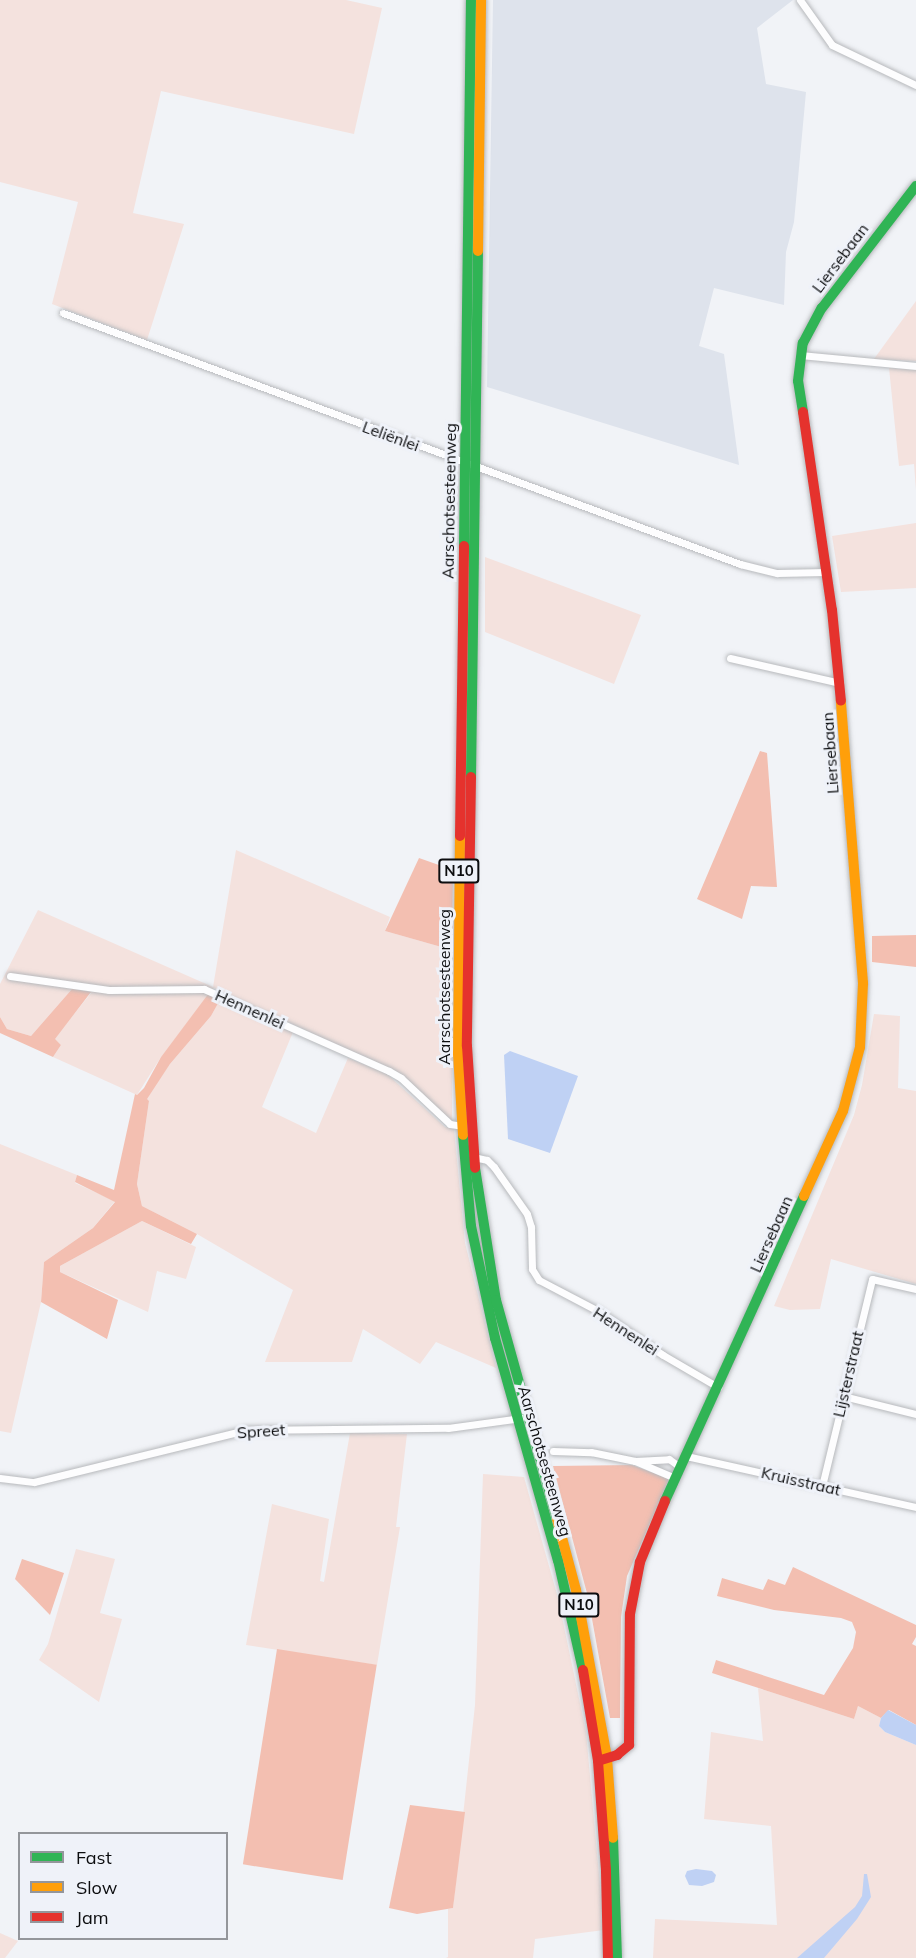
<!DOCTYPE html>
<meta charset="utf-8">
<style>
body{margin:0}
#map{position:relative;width:916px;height:1958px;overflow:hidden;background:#f1f3f7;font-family:Mulish,sans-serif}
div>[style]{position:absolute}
.built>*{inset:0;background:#dee3ec}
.green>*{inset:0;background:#f4e2de}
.forest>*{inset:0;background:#f3bfb1;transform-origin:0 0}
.water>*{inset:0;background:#bfd1f4}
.roads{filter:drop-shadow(0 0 2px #b7b9bc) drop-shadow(0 0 2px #b7b9bc)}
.street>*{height:7px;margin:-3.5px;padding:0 3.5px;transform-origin:3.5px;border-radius:3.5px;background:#fdfdfe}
.fast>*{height:10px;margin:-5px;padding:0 5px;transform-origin:5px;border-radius:5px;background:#30b455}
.slow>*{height:10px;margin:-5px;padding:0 5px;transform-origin:5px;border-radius:5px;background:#ff9f0a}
.jam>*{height:10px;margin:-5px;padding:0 5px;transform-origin:5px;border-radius:5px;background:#e5322d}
span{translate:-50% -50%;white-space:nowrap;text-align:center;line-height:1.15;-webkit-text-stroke:6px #eff2f9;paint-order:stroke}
.shield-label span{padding:2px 4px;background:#eff2f9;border:2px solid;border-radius:4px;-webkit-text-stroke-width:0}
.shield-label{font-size:15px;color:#0c0d0f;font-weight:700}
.street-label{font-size:16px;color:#0c0d0f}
.legend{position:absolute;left:18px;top:1832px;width:210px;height:108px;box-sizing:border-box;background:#eff2f9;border:2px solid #94969b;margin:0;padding:8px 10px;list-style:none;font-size:18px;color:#0c0d0f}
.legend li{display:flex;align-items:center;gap:12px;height:30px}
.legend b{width:30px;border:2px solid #94969b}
</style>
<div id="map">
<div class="built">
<div style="clip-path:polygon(493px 0,793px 0,757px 28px,766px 84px,806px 92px,794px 222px,786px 252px,784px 305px,714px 288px,699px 346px,724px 354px,739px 465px,487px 387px)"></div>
</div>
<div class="green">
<div style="clip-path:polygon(0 0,346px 0,382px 8px,354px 134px,161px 91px,133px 213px,184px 224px,147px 340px,52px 304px,78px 202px,0 182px)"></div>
<div style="clip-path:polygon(916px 301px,916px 361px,874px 359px)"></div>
<div style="clip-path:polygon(889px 368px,916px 370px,916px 490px,914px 464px,899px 466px)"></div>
<div style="clip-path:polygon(916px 523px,916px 588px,841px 592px,832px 536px)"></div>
<div style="clip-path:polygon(485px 557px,641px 615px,614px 684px,485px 632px)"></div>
<div style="clip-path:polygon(236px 850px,390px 917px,385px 931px,452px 950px,452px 1121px,441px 1114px,401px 1074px,214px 988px,161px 1057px,137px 1095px,53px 1057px,61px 1045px,54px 1039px,91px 993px,72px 989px,31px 1036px,7px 1029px,0 1017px,0 984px,38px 910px,213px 987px)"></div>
<div style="clip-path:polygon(221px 998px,293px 1032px,262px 1107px,316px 1133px,348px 1058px,387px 1074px,445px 1127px,454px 1129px,465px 1243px,496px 1368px,436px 1342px,420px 1364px,363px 1329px,352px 1362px,265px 1362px,293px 1290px,197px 1234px,142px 1206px,137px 1184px,149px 1101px,146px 1099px,170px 1064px,211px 1016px)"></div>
<div style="clip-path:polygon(874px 1014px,900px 1016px,898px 1088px,916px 1091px,916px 1284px,831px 1259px,820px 1309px,790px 1310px,774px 1306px,854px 1115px,862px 1085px)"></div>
<div style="clip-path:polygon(0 1144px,77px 1175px,75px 1183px,115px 1201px,93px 1228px,44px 1262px,41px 1302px,11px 1433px,0 1431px)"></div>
<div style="clip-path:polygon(142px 1221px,196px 1247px,186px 1279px,157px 1271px,148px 1312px,60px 1272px,60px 1266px)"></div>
<div style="clip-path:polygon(350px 1433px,407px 1434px,396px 1527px,400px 1527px,377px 1665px,246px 1645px,272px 1504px,329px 1519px,320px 1581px,324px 1582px)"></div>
<div style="clip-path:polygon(483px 1474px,524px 1477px,558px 1598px,586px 1732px,604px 1930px,535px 1939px,533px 1958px,446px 1958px,448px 1957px,448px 1909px,453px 1908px,475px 1705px)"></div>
<div style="clip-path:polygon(76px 1549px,115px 1559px,100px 1613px,122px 1619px,99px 1702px,39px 1660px,48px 1644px)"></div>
<div style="clip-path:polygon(758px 1688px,854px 1719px,858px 1706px,881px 1718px,879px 1726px,885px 1732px,916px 1745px,916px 1958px,653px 1958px,655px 1919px,777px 1925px,771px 1826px,704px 1819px,711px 1732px,763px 1741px)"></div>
<div style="clip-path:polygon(0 1933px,18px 1941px,5px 1958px,0 1958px)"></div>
</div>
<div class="forest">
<div style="clip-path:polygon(760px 751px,767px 753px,777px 887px,751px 886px,742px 919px,697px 899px)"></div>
<div style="clip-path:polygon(419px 858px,453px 870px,452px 950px,385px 931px)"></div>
<div style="clip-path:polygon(916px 935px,916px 967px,872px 962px,872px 936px)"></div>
<div style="clip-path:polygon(72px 989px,91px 992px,55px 1039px,61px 1045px,53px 1057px,0 1033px,0 1017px,7px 1029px,31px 1036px)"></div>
<div style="clip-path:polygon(209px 993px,221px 998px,211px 1016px,170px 1064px,147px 1099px,149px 1101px,137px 1184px,142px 1206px,197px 1234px,191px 1244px,142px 1221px,60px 1266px,60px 1272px,118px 1300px,107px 1339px,41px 1302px,44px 1262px,93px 1228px,115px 1202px,75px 1182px,77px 1175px,114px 1190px,135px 1094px,137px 1095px,144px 1088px,161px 1057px)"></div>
<div style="clip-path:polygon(632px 1465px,669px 1479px,627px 1576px,621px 1617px,620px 1718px,610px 1718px,588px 1597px,553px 1466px)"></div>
<div style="clip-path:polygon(22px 1559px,64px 1573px,50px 1615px,15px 1579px)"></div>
<div style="clip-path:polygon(793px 1567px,916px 1625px,916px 1637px,912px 1644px,916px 1646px,916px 1725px,889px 1710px,881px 1718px,858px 1706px,854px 1719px,712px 1673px,716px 1660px,824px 1695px,853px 1648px,856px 1632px,852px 1622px,841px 1618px,774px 1610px,717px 1596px,722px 1578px,763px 1590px,768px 1579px,785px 1585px)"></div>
<div style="left:277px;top:1649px;width:101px;height:218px;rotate:9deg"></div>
<div style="clip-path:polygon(410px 1805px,465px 1812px,453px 1908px,417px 1914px,389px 1908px)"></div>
</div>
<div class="water">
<div style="clip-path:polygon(510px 1051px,578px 1076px,550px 1153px,508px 1139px,504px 1055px)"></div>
<div style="clip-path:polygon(888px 1710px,916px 1725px,916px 1745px,885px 1732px,879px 1726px,881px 1718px)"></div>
<div style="clip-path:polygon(696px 1869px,712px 1871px,716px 1875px,714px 1882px,702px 1886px,689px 1885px,685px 1876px,687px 1871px)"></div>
<div style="clip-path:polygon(864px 1874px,867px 1874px,871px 1897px,857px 1919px,824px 1958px,797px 1958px,855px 1907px,862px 1896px)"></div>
</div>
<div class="roads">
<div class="street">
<div style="left:800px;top:0;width:55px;rotate:54.6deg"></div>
<div style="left:832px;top:45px;width:93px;rotate:25.5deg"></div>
<div style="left:63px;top:313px;width:722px;rotate:20.34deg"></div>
<div style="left:740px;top:564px;width:38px;rotate:14deg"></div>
<div style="left:777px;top:573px;width:49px;rotate:-1.2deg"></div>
<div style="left:800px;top:355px;width:117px;rotate:5.4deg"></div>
<div style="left:730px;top:658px;width:113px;rotate:12.8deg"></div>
<div style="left:10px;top:976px;width:100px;rotate:8deg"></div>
<div style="left:109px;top:990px;width:95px;rotate:-0.6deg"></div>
<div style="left:204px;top:989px;width:202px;rotate:23.9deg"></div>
<div style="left:389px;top:1071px;width:14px;rotate:30deg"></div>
<div style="left:401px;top:1078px;width:67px;rotate:43.2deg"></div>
<div style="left:450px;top:1124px;width:12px;rotate:9deg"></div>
<div style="left:473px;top:1157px;width:14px;rotate:12deg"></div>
<div style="left:487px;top:1160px;width:10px;rotate:45deg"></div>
<div style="left:494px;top:1167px;width:57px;rotate:54.9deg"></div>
<div style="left:527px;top:1214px;width:14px;rotate:73deg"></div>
<div style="left:531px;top:1227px;width:42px;rotate:88.6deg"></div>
<div style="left:532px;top:1269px;width:13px;rotate:58deg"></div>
<div style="left:539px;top:1280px;width:67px;rotate:27.7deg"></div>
<div style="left:598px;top:1311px;width:78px;rotate:34.1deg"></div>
<div style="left:663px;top:1355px;width:64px;rotate:30.2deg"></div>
<div style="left:843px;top:1396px;width:75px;rotate:13.9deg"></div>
<div style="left:553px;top:1451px;width:38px;rotate:2deg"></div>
<div style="left:591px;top:1452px;width:45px;rotate:11.6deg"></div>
<div style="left:635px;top:1461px;width:43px;rotate:23deg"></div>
<div style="left:686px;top:1456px;width:236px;rotate:12.5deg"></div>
<div style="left:635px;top:1461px;width:34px;rotate:-3deg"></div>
<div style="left:669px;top:1459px;width:14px;rotate:36deg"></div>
<div style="left:0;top:1478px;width:34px;rotate:7deg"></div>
<div style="left:34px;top:1482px;width:217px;rotate:-13.8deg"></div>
<div style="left:245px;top:1430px;width:203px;rotate:-0.6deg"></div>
<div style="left:448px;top:1428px;width:74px;rotate:-7.8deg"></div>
<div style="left:822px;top:1486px;width:213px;rotate:-76.4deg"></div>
<div style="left:872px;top:1279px;width:45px;rotate:12.8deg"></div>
</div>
<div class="fast">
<div style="left:803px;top:412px;width:31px;rotate:-99deg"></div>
<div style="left:798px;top:381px;width:38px;rotate:-83deg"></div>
<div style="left:803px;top:343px;width:40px;rotate:-62deg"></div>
<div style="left:822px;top:308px;width:154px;rotate:-52.4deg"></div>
<div style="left:464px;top:546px;width:546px;rotate:-89.27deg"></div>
<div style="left:471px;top:777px;width:526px;rotate:-89.24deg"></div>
<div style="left:463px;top:1135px;width:91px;rotate:85deg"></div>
<div style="left:471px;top:1226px;width:115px;rotate:77.9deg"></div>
<div style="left:495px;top:1338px;width:231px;rotate:74.2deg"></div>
<div style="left:558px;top:1560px;width:113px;rotate:77.2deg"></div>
<div style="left:475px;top:1168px;width:134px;rotate:81deg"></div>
<div style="left:496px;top:1300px;width:227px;rotate:74.4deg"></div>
<div style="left:665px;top:1501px;width:335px;rotate:-65.5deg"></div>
<div style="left:613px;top:1838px;width:120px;rotate:88.1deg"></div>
</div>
<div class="slow">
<div style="left:478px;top:251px;width:251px;rotate:-89.3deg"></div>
<div style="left:460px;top:836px;width:217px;rotate:90.5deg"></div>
<div style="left:458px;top:1053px;width:82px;rotate:86.5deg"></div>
<div style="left:804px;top:1196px;width:94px;rotate:-65.4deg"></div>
<div style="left:843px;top:1111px;width:66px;rotate:-75.1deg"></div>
<div style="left:860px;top:1047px;width:64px;rotate:-87.3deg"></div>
<div style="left:863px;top:983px;width:283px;rotate:-94.5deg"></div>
<div style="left:557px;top:1519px;width:73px;rotate:75deg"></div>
<div style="left:576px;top:1590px;width:171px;rotate:79.5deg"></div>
<div style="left:607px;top:1758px;width:80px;rotate:85.7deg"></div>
</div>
<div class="jam">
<div style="left:803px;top:412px;width:200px;rotate:81.7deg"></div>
<div style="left:832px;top:610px;width:91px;rotate:84.4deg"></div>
<div style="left:471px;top:777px;width:269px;rotate:90.9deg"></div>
<div style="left:467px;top:1046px;width:122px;rotate:86.2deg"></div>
<div style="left:460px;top:836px;width:290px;rotate:-89.2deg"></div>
<div style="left:583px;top:1670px;width:92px;rotate:80.6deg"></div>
<div style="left:598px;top:1761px;width:110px;rotate:85.8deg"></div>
<div style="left:606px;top:1871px;width:87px;rotate:88.7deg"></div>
<div style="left:601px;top:1760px;width:17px;rotate:-17deg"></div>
<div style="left:617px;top:1755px;width:16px;rotate:-40deg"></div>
<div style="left:629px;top:1745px;width:131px;rotate:-89.6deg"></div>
<div style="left:630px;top:1614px;width:53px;rotate:-79.1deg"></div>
<div style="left:640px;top:1562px;width:66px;rotate:-67.7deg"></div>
</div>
</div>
<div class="shield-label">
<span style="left:459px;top:871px">N10</span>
<span style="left:579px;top:1605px">N10</span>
</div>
<div class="street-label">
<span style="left:840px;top:258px;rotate:-53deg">Liersebaan</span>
<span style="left:391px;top:436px;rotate:20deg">Leliënlei</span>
<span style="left:449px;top:501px;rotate:-89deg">Aarschotsesteenweg</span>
<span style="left:830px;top:753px;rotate:-94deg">Liersebaan</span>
<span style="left:444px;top:987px;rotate:-90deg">Aarschotsesteenweg</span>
<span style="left:250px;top:1009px;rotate:24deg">Hennenlei</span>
<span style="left:771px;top:1234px;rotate:-66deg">Liersebaan</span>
<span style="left:626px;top:1331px;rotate:33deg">Hennenlei</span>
<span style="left:848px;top:1374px;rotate:-77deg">Lijsterstraat</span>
<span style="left:261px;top:1431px;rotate:-4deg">Spreet</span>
<span style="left:545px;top:1461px;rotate:74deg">Aarschotsesteenweg</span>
<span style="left:801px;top:1481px;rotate:13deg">Kruisstraat</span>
</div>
<ul class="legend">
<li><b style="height:8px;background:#30b455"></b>Fast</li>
<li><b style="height:8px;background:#ff9f0a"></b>Slow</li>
<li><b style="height:8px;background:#e5322d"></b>Jam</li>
</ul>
</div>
